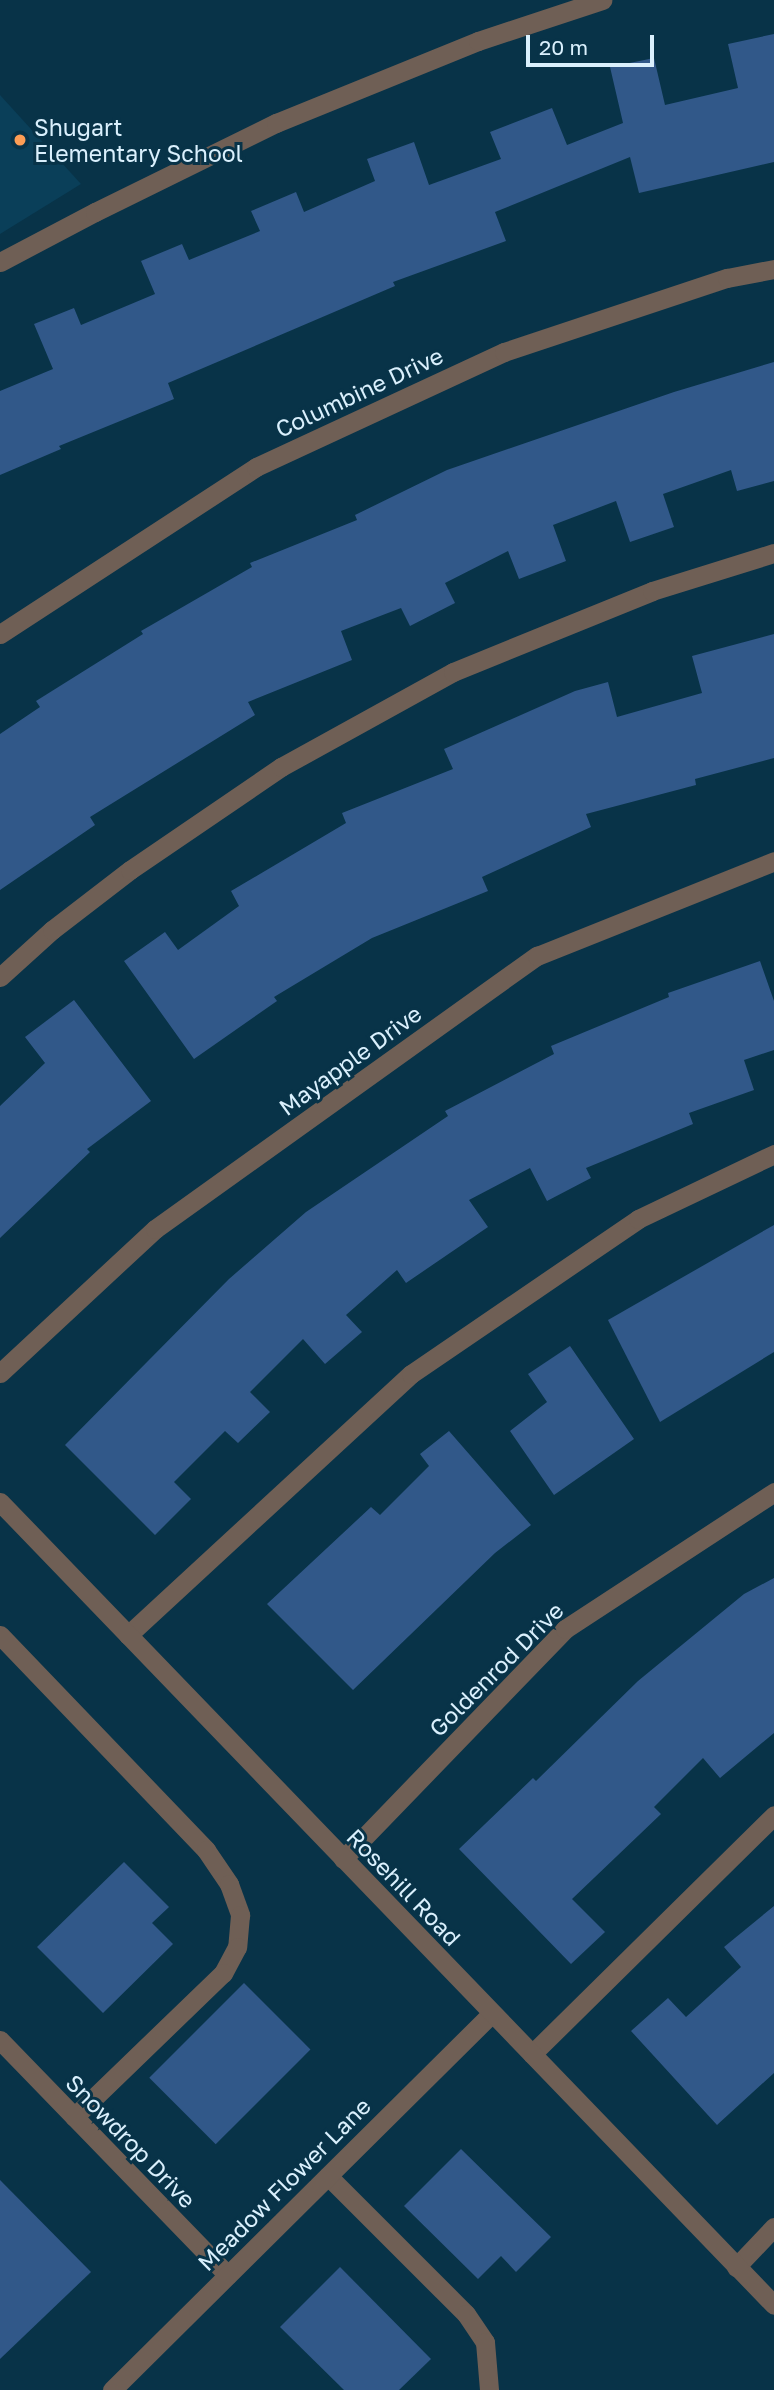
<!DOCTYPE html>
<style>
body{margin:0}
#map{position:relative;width:774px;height:2390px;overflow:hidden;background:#083348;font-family:"Golos Text",sans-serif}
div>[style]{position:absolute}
.built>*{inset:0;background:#0a3f59}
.building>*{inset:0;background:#315889;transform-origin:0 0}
.service>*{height:19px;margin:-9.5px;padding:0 9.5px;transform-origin:9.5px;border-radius:9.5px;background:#6f5f55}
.minor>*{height:19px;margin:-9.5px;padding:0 9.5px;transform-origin:9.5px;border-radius:9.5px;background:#6f5f55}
.tertiary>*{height:19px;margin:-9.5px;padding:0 9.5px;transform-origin:9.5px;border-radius:9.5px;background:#6f5f55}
.dots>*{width:19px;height:19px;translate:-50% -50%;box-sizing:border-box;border:4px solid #083348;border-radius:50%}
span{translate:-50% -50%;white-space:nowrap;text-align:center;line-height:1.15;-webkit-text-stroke:6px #083348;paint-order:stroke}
.poi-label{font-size:23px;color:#daf0fd}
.left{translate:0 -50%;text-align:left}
.street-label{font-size:23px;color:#daf0fd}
.scale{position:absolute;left:526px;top:35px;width:128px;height:32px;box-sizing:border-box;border:4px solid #daf0fd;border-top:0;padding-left:9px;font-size:21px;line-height:24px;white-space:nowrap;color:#daf0fd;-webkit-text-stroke:5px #083348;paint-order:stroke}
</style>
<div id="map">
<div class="built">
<div style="clip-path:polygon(0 95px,81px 184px,0 234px)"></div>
</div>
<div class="building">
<div style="clip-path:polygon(774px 34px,774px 162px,639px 193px,630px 157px,495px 212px,506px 241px,393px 282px,395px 286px,168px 383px,174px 399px,59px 446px,61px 449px,0 475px,0 391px,53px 369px,34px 324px,74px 308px,81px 325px,155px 294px,141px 261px,182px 244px,189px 260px,260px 231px,251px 211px,296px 192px,304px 212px,375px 181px,367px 159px,414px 142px,429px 185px,501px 159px,490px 132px,552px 108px,567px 145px,623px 123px,610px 67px,654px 58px,665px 105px,738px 88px,728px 44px)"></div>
<div style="clip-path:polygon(774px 362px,774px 481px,737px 491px,731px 470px,663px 494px,674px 527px,630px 542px,616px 501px,553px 525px,566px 561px,519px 579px,508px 551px,445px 583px,455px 603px,410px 626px,401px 608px,341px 631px,352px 660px,248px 702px,255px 715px,90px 817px,95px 825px,0 890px,0 734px,40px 707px,36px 701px,143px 634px,141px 631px,252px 567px,250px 563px,357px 520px,355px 515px,447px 470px,674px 392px)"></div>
<div style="clip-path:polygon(774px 634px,774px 758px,695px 779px,696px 785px,586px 814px,591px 827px,482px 877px,488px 891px,372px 938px,274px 997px,277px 1001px,194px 1059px,124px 961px,165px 932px,178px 950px,239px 906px,231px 891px,346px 823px,342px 813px,453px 769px,444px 749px,575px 691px,608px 682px,617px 717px,702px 693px,692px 656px)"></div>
<div style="clip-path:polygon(760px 961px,774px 1001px,774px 1050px,744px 1060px,754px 1090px,689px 1113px,693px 1124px,586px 1168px,591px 1178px,547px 1201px,530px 1168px,469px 1200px,488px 1227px,406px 1283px,397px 1270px,346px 1315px,362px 1332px,325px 1364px,303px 1339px,250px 1392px,270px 1412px,238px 1443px,225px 1431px,174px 1482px,191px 1499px,155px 1535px,65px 1445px,229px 1279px,306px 1212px,448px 1116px,445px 1111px,554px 1054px,551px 1046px,669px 997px,668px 993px)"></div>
<div style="clip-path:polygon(74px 1000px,151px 1101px,87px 1149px,90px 1152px,0 1238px,0 1106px,45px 1063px,25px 1037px)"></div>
<div style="clip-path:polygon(774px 1225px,774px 1352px,660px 1422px,608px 1320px)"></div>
<div style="clip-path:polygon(570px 1346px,634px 1439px,554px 1495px,510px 1431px,547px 1402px,528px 1374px)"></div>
<div style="clip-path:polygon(449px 1431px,531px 1525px,495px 1553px,353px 1690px,267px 1604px,371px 1507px,380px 1515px,429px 1466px,420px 1454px)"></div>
<div style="clip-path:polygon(774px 1578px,774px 1733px,720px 1778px,703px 1758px,654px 1807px,661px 1814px,572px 1899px,605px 1932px,571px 1964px,459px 1849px,533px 1778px,536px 1781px,638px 1681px,744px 1594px)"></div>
<div style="clip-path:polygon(124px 1862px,169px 1907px,152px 1923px,173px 1944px,103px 2013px,37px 1947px)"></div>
<div style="clip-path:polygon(774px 1906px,774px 2073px,717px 2125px,631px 2031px,668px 1998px,686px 2017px,741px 1967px,724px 1947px)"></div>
<div style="left:244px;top:1983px;width:94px;height:134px;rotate:45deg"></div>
<div style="clip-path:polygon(461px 2149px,551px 2237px,516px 2272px,501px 2256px,478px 2279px,404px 2206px)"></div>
<div style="clip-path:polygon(0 2180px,91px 2272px,0 2359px)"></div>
<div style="clip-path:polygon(340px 2267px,431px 2359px,399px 2390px,344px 2390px,280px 2327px)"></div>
</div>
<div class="service">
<div style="left:0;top:262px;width:107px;rotate:-27.8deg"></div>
<div style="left:95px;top:212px;width:202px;rotate:-26.2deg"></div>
<div style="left:276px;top:123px;width:218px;rotate:-22.1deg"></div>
<div style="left:478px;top:41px;width:131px;rotate:-18.3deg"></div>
<div style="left:0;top:977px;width:70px;rotate:-42.1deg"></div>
<div style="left:52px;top:930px;width:98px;rotate:-37.6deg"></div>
<div style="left:130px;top:870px;width:183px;rotate:-34.3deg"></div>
<div style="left:281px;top:767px;width:196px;rotate:-28.9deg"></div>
<div style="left:453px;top:672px;width:215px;rotate:-22.1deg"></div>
<div style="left:652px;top:591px;width:128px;rotate:-17.3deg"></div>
<div style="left:0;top:1635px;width:298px;rotate:46.2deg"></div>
<div style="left:206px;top:1850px;width:41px;rotate:55.9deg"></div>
<div style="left:229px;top:1884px;width:33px;rotate:70deg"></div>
<div style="left:240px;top:1915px;width:32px;rotate:95deg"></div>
<div style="left:237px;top:1947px;width:30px;rotate:118deg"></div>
<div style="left:223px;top:1973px;width:207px;rotate:136deg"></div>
<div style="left:128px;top:1635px;width:385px;rotate:-42.7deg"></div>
<div style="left:411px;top:1374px;width:275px;rotate:-34.3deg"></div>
<div style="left:638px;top:1219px;width:151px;rotate:-25.5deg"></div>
<div style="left:532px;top:2054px;width:340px;rotate:-44.6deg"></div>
<div style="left:328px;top:2176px;width:195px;rotate:45deg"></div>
<div style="left:466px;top:2314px;width:34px;rotate:56deg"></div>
<div style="left:485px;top:2342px;width:48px;rotate:85.2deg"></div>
</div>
<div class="minor">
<div style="left:0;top:634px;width:306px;rotate:-33.1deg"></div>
<div style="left:256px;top:467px;width:273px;rotate:-24.9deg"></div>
<div style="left:504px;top:352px;width:235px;rotate:-18.4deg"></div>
<div style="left:727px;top:278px;width:48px;rotate:-10.8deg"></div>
<div style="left:0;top:1373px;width:212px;rotate:-42.9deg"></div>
<div style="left:155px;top:1229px;width:470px;rotate:-35.6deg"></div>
<div style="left:537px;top:956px;width:255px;rotate:-21.8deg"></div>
<div style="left:343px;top:1859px;width:320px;rotate:-46deg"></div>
<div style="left:565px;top:1629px;width:250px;rotate:-33.2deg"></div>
<div style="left:0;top:2040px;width:327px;rotate:45.9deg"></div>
<div style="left:736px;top:2267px;width:55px;rotate:-46.5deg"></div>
<div style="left:112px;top:2390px;width:535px;rotate:-44.77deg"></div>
</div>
<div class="tertiary">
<div style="left:0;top:1502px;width:1115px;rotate:46.05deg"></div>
</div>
<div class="dots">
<div style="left:20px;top:140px;background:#fd9d55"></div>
</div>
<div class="poi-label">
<span class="left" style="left:34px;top:140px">Shugart<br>Elementary School</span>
</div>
<div class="street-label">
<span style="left:359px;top:392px;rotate:-25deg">Columbine Drive</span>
<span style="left:350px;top:1060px;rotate:-36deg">Mayapple Drive</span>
<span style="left:496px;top:1669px;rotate:-45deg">Goldenrod Drive</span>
<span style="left:404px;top:1887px;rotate:46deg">Rosehill Road</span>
<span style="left:131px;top:2141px;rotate:46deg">Snowdrop Drive</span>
<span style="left:284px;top:2184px;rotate:-45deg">Meadow Flower Lane</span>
</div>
<div class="scale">20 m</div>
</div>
